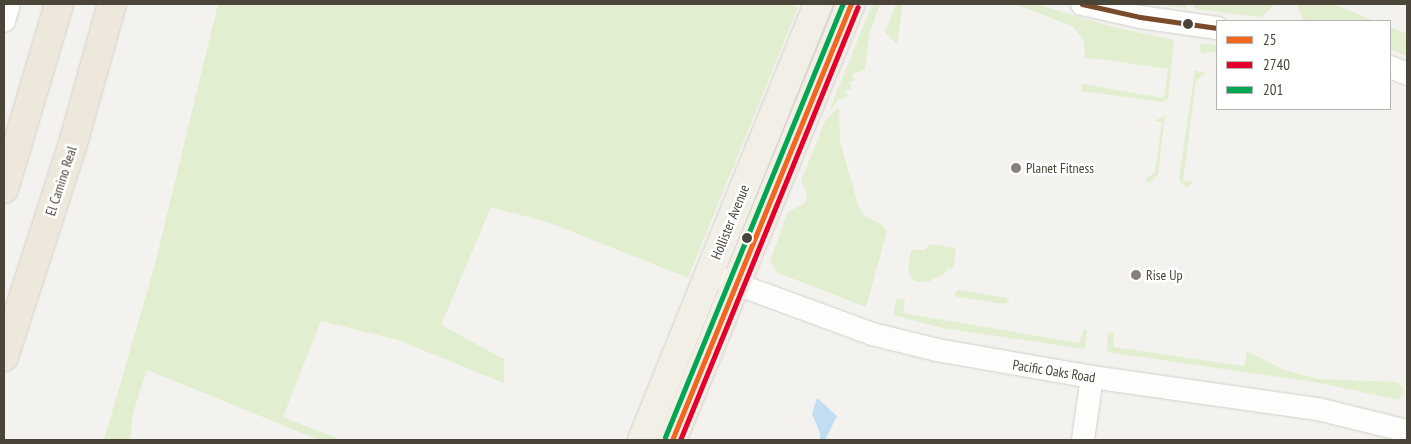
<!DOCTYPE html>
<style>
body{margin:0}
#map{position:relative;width:1411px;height:444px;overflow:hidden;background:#f4f2ee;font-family:"PT Sans Narrow",sans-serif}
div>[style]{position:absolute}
.green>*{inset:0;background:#e1eecf}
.water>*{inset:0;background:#c0ddf1}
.roads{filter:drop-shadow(0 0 1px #d2d0cb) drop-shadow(0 0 1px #d2d0cb)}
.minor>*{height:22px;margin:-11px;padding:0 11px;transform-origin:11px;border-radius:11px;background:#fdfdfc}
.major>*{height:28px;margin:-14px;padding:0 14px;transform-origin:14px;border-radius:14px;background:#f2efe6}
.highway>*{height:28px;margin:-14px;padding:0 14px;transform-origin:14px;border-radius:14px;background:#ede8db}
.bus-1>*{height:5px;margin:-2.5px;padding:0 2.5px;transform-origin:2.5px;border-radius:2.5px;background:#f26522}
.bus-2>*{height:5px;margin:-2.5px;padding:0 2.5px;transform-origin:2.5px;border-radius:2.5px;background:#e4002b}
.bus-3>*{height:5px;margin:-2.5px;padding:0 2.5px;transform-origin:2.5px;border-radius:2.5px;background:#00a651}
.bus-4>*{height:5px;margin:-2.5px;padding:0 2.5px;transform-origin:2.5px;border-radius:2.5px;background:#7a4b2a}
.dots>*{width:14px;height:14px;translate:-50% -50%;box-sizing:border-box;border:2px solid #fff;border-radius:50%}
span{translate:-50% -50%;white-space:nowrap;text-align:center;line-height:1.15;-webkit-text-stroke:5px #fff;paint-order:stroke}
.poi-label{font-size:14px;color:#4b4439}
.left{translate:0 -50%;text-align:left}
.street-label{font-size:14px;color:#4b4439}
.frame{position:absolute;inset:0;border:5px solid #4b4439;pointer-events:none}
.legend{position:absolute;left:1216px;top:20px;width:175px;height:90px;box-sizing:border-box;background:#fff;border:1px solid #b7b4b0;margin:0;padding:6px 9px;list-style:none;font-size:15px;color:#4b4439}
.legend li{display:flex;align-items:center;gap:10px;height:25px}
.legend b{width:25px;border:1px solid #b7b4b0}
</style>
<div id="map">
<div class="green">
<div style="clip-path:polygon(218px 4px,786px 4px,798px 7px,688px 278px,550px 223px,491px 207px,441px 325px,504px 359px,504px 383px,398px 340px,321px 321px,283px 417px,341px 440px,319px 440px,147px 370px,133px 413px,130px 440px,104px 440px,155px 264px)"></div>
<div style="clip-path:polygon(872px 4px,880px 4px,869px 35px,865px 70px,852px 74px,855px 80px,849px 82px,851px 89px,845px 91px,848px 97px,838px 100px,828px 114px)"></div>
<div style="clip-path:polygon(896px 4px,903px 4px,897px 44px,885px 32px)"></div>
<div style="clip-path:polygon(1015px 4px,1036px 4px,1109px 26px,1174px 40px,1168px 98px,1163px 102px,1081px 91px,1082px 84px,1164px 98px,1168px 69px,1092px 58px,1085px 59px,1084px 40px,1072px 26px)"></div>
<div style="clip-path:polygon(1156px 4px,1275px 4px,1261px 17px,1194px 9px,1194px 5px,1187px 4px,1186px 8px)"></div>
<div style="clip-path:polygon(1297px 4px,1333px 4px,1375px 21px,1304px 21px)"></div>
<div style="clip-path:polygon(1390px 27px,1407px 34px,1407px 56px,1390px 49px)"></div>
<div style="clip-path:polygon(1199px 43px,1217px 45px,1217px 52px,1201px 53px)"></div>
<div style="clip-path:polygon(1195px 70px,1206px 73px,1196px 80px,1183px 182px,1194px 181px,1186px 188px,1179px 179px)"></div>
<div style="clip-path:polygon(839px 107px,840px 141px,858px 205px,865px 216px,881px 224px,887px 231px,866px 307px,778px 273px,770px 261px,788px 212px,805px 203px,807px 193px,801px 181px,825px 121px)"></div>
<div style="clip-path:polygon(1165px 115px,1158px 175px,1150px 183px,1145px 180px,1155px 172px,1162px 122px,1155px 121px)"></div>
<div style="clip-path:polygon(929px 244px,956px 248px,953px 269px,948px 268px,947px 272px,928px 282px,917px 282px,911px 278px,908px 268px,911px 250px,925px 250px)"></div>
<div style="clip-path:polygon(958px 290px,1007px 298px,1010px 301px,1005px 304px,957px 297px,954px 294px)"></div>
<div style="clip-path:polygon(897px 298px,905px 301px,903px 313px,1079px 343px,1084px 329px,1087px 331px,1085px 349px,942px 328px,893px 315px)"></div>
<div style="clip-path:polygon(1111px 332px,1114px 334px,1113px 347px,1244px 366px,1247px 351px,1282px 369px,1318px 379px,1397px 382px,1403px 388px,1403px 394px,1399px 400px,1320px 383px,1107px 352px,1108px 334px)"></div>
</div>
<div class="water">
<div style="clip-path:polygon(817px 398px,837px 416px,825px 440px,820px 440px,820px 433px,812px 414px)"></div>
</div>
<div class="roads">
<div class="minor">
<div style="left:1082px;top:4px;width:59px;rotate:12.6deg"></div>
<div style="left:1140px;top:17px;width:78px;rotate:8.1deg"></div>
<div style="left:4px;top:21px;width:18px;rotate:-74deg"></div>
<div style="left:1390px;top:67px;width:18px;rotate:22deg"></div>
<div style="left:720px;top:278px;width:162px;rotate:20.2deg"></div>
<div style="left:872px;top:334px;width:67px;rotate:13.8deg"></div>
<div style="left:937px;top:350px;width:157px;rotate:9.9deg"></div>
<div style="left:1092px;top:377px;width:228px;rotate:8.1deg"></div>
<div style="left:1318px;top:409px;width:92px;rotate:13.9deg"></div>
<div style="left:1083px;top:440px;width:64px;rotate:-81.9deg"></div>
</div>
<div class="major">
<div style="left:642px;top:440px;width:470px;rotate:-68deg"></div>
<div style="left:672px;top:440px;width:471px;rotate:-67.7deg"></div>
</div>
<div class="highway">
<div style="left:4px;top:189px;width:193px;rotate:-73.4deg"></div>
<div style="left:4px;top:357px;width:221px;rotate:-72.1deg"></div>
<div style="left:72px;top:147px;width:148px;rotate:-74.4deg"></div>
</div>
</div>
<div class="bus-1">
<div style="left:672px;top:440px;width:471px;rotate:-67.7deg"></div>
</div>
<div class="bus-2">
<div style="left:680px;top:440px;width:468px;rotate:-67.7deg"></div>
</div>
<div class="bus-3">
<div style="left:665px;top:437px;width:468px;rotate:-67.7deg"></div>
</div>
<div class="bus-4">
<div style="left:1082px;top:4px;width:59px;rotate:12.6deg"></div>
<div style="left:1140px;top:17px;width:78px;rotate:8.1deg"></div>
</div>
<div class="dots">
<div style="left:1188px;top:24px;background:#4b4439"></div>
<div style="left:1016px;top:168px;background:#868178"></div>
<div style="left:747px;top:238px;background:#4b4439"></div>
<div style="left:1136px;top:275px;background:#868178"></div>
</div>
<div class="poi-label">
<span class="left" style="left:1026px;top:168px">Planet Fitness</span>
<span class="left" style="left:1146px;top:275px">Rise Up</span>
</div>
<div class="street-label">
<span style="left:61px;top:181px;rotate:-72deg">El Camino Real</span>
<span style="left:730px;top:222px;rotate:-68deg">Hollister Avenue</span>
<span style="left:1054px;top:371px;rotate:9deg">Pacific Oaks Road</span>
</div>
<div class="frame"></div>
<ul class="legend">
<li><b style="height:6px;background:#f26522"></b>25</li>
<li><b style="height:6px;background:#e4002b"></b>2740</li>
<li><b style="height:6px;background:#00a651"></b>201</li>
</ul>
</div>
